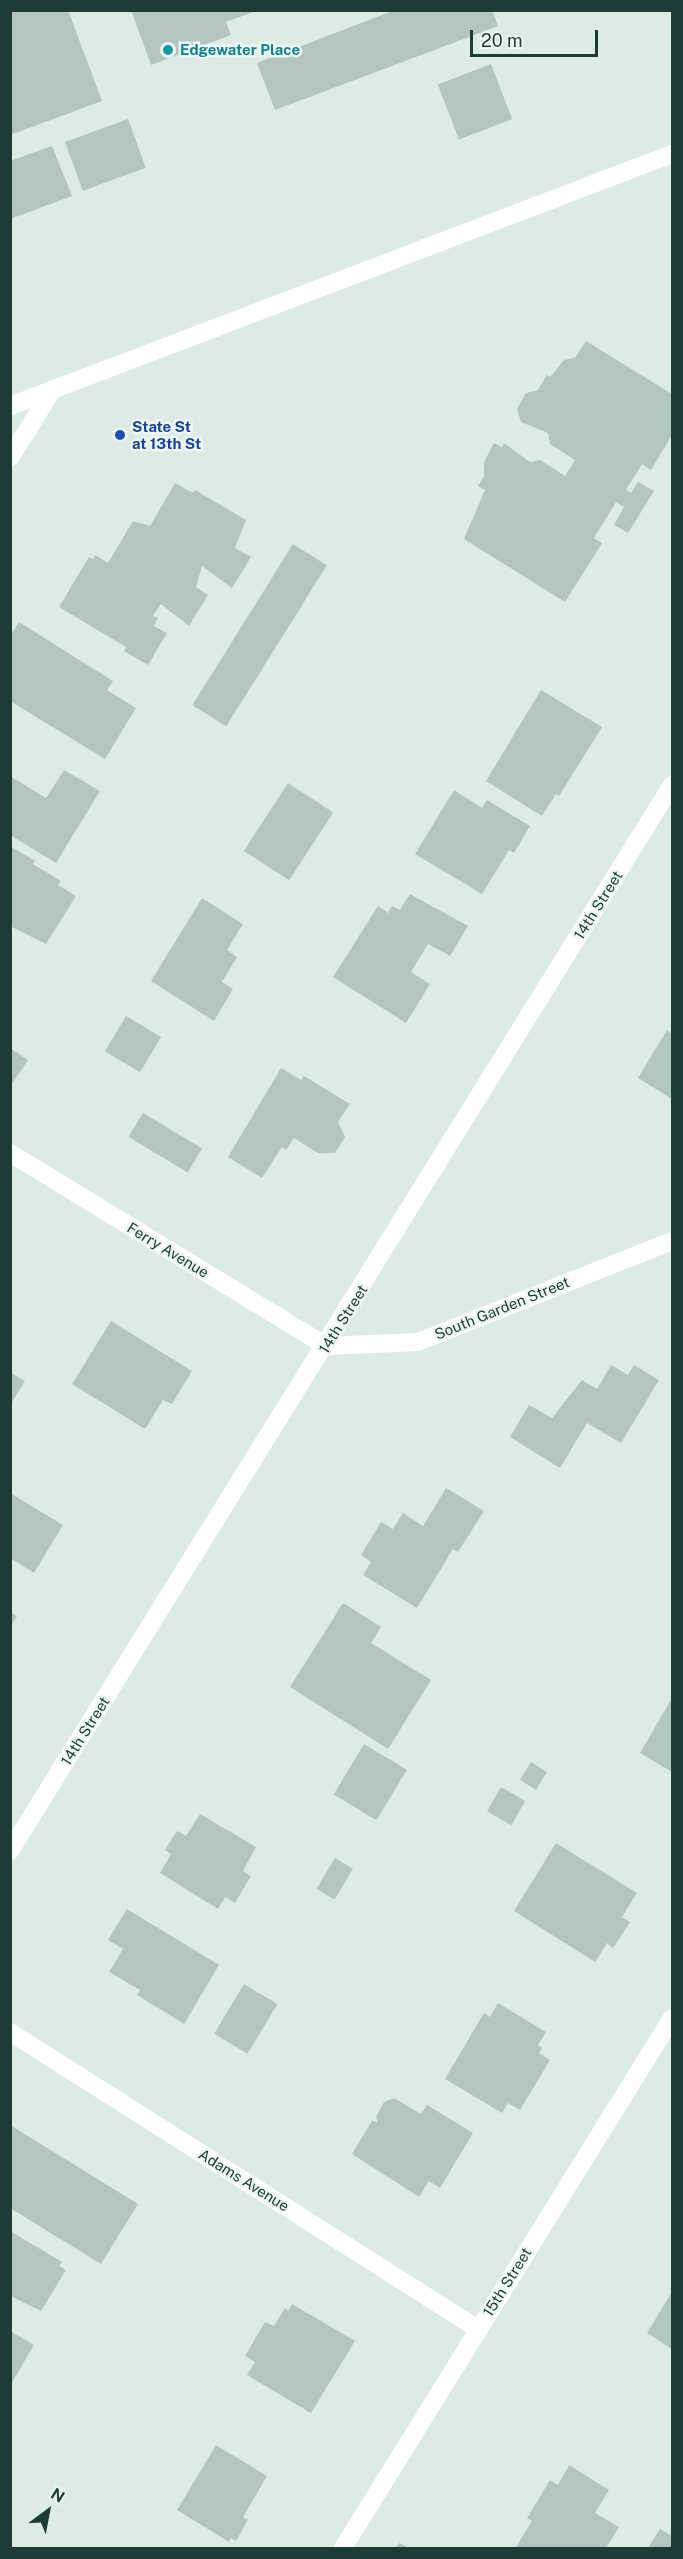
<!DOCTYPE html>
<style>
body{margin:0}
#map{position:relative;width:683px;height:2559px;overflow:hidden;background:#ddebe5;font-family:"Public Sans",sans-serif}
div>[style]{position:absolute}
.building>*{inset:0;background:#b2c6bf;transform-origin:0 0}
.street>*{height:18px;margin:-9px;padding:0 9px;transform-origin:9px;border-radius:9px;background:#fff}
.secondary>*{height:18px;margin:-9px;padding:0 9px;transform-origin:9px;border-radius:9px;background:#fff}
.dots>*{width:16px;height:16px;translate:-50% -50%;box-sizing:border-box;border:3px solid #eef7f3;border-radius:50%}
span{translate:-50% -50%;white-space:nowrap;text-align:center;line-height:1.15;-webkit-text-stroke:5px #eef7f3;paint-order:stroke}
.culture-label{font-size:15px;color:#0d838f;font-weight:700}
.left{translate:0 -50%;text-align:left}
.transit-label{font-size:15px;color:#164399;font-weight:700}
.street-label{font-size:15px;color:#1d3c35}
.frame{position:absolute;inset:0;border:12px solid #1d3c35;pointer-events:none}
.north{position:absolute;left:18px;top:2481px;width:60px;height:60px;-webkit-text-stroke:4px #eef7f3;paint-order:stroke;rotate:32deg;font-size:16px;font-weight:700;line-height:24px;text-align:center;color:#1d3c35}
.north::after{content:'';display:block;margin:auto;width:21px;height:27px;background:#1d3c35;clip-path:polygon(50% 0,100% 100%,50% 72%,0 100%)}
.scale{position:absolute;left:470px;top:30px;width:128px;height:27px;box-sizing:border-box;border:3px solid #1d3c35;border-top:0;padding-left:8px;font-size:18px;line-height:21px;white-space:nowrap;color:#1d3c35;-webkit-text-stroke:4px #eef7f3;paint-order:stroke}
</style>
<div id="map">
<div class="building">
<div style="clip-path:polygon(10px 10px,68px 10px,102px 101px,10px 135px)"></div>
<div style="clip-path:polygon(131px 10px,256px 10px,256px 11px,226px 22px,231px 35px,151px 65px)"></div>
<div style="clip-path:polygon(395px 10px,492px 10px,498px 26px,275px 110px,257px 63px)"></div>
<div style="left:491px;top:64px;width:59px;height:57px;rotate:69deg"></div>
<div style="left:128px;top:119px;width:52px;height:67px;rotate:70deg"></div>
<div style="clip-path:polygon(52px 146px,72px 196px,10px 219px,10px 161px)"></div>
<div style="clip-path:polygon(586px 341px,672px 394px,672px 435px,651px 470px,642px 464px,626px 490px,631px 493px,638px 482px,654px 491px,628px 533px,614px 525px,624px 507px,616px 502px,594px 538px,602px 543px,565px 602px,464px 539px,485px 490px,478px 486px,484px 476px,484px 462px,494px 443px,502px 447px,504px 443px,530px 462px,540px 460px,565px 476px,575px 460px,550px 444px,548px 433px,521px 422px,517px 409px,526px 393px,538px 390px,547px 375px,550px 377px,564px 360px,575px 358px)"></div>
<div style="clip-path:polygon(175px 483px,193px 493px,195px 490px,246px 520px,235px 548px,251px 557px,232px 588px,202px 566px,196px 587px,208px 595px,189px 626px,161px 604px,153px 616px,158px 618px,154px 626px,167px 633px,148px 665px,124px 651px,126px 647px,59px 607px,89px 557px,93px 559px,95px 555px,108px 563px,133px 521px,150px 526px)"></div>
<div style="left:293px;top:544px;width:40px;height:190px;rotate:32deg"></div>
<div style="clip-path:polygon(19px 622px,113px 681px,107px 690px,136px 708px,105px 759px,10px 701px,10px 636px)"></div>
<div style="clip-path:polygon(541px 690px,602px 727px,559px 796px,556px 794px,542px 816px,486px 781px)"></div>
<div style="clip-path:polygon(64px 770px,100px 791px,56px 863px,10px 835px,10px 776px,46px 798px)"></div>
<div style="left:288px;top:783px;width:54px;height:81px;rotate:33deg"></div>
<div style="clip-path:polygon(454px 790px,482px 808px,487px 800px,530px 826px,514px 853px,509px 850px,482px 894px,415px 854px)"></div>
<div style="clip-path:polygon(10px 846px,35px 861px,33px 864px,61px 881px,58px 885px,76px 896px,46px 944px,10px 926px)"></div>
<div style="clip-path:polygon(410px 894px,468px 926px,450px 956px,428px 944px,411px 972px,430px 984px,406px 1023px,333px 977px,378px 906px,388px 913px,392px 906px,400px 910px)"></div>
<div style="clip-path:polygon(202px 898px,243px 924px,227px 950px,237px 957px,222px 982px,233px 989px,214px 1021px,151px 981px)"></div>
<div style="left:126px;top:1016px;width:41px;height:41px;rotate:31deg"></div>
<div style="clip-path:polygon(667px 1030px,672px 1034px,672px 1099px,638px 1078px)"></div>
<div style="clip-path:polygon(10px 1048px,28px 1060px,10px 1087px)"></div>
<div style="clip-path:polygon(281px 1068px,301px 1080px,304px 1076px,350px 1104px,338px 1122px,345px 1137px,335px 1153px,318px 1153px,294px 1138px,286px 1150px,282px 1147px,262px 1178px,228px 1157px)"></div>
<div style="left:143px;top:1113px;width:69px;height:28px;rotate:31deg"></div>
<div style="clip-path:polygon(111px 1321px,192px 1371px,172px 1404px,163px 1400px,145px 1429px,72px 1384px)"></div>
<div style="clip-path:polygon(611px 1365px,628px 1375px,634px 1365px,659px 1380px,621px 1443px,587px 1423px,560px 1468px,510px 1437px,529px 1405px,552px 1418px,582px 1380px,597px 1389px)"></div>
<div style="clip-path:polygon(10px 1372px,25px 1381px,10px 1405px)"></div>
<div style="clip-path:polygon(446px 1488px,484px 1511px,458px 1552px,453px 1549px,417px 1608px,363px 1575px,371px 1562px,361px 1555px,381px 1522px,393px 1529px,403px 1513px,423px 1526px)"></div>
<div style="clip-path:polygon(10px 1493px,63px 1525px,34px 1573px,10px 1558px)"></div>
<div style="clip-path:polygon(343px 1603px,381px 1627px,371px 1643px,431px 1680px,388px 1749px,290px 1687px)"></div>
<div style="clip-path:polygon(10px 1612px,17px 1616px,10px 1627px)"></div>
<div style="clip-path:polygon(672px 1698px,672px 1772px,640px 1753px)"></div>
<div style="left:364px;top:1744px;width:50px;height:59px;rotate:31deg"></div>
<div style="left:531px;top:1762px;width:19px;height:21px;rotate:32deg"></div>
<div style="left:501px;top:1787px;width:28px;height:28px;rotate:30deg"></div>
<div style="clip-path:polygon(200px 1814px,256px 1847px,243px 1871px,251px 1876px,235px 1903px,225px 1897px,218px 1909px,160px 1873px,171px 1854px,165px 1850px,177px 1831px,186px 1836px)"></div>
<div style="clip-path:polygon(556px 1843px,637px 1893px,622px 1917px,630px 1922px,613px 1948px,607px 1943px,595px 1962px,514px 1911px)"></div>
<div style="left:335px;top:1858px;width:21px;height:36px;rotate:31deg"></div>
<div style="clip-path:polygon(127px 1909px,219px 1965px,184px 2024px,137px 1995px,140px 1990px,109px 1972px,123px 1949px,108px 1940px)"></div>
<div style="left:244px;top:1984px;width:39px;height:58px;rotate:31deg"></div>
<div style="clip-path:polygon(498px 2003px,546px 2032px,538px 2045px,542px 2048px,539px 2053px,550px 2060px,520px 2110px,508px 2103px,502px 2113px,445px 2079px,484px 2013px,490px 2017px)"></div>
<div style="clip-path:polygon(394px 2098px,421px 2114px,427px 2105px,473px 2133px,440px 2188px,429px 2181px,419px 2197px,352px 2154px,372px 2121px,378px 2122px,376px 2117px,384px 2102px)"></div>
<div style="clip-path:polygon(10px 2125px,138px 2204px,101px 2264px,10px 2208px)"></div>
<div style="clip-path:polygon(10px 2231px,62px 2262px,59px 2266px,66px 2270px,41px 2311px,10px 2296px)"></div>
<div style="clip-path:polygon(672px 2292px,672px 2349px,647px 2333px)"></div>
<div style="clip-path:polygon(292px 2304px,355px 2341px,311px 2413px,247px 2375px,255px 2362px,245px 2356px,265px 2322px,274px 2326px,285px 2308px,288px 2311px)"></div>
<div style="clip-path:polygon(10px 2331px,34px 2345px,10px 2386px)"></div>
<div style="clip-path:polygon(216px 2445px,267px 2476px,243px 2517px,248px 2520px,236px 2541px,231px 2538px,229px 2542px,177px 2510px)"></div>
<div style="clip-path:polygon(569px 2465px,609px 2490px,595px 2513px,619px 2527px,606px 2548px,516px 2547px,532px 2521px,527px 2518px,550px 2480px,558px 2485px)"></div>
<div style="clip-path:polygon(660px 2529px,672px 2536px,672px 2548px,648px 2548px)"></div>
<div style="clip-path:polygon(399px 2543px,409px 2548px,396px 2548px)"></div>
</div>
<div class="street">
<div style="left:10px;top:458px;width:81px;rotate:-58.1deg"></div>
<div style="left:10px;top:1153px;width:370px;rotate:31.4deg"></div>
<div style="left:326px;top:1346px;width:92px;rotate:-2.5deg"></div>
<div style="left:418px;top:1342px;width:273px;rotate:-21.7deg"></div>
<div style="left:10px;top:2032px;width:554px;rotate:32.4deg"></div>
<div style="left:343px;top:2548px;width:624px;rotate:-58.17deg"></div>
</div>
<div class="secondary">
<div style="left:10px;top:406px;width:708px;rotate:-20.84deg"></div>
<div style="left:10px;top:1851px;width:1255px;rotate:-58.16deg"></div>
</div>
<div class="dots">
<div style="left:168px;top:50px;background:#0f9aa8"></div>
<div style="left:120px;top:435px;background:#1a4fb4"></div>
</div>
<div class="culture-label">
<span class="left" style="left:180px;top:50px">Edgewater Place</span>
</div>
<div class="transit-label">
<span class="left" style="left:132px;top:435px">State St<br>at 13th St</span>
</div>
<div class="street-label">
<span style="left:598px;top:905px;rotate:-58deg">14th Street</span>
<span style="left:168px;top:1250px;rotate:31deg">Ferry Avenue</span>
<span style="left:502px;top:1308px;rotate:-22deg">South Garden Street</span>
<span style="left:343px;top:1319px;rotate:-58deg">14th Street</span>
<span style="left:85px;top:1731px;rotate:-58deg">14th Street</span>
<span style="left:244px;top:2180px;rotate:32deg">Adams Avenue</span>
<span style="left:507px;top:2282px;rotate:-58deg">15th Street</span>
</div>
<div class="frame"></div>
<div class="north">N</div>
<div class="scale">20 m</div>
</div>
